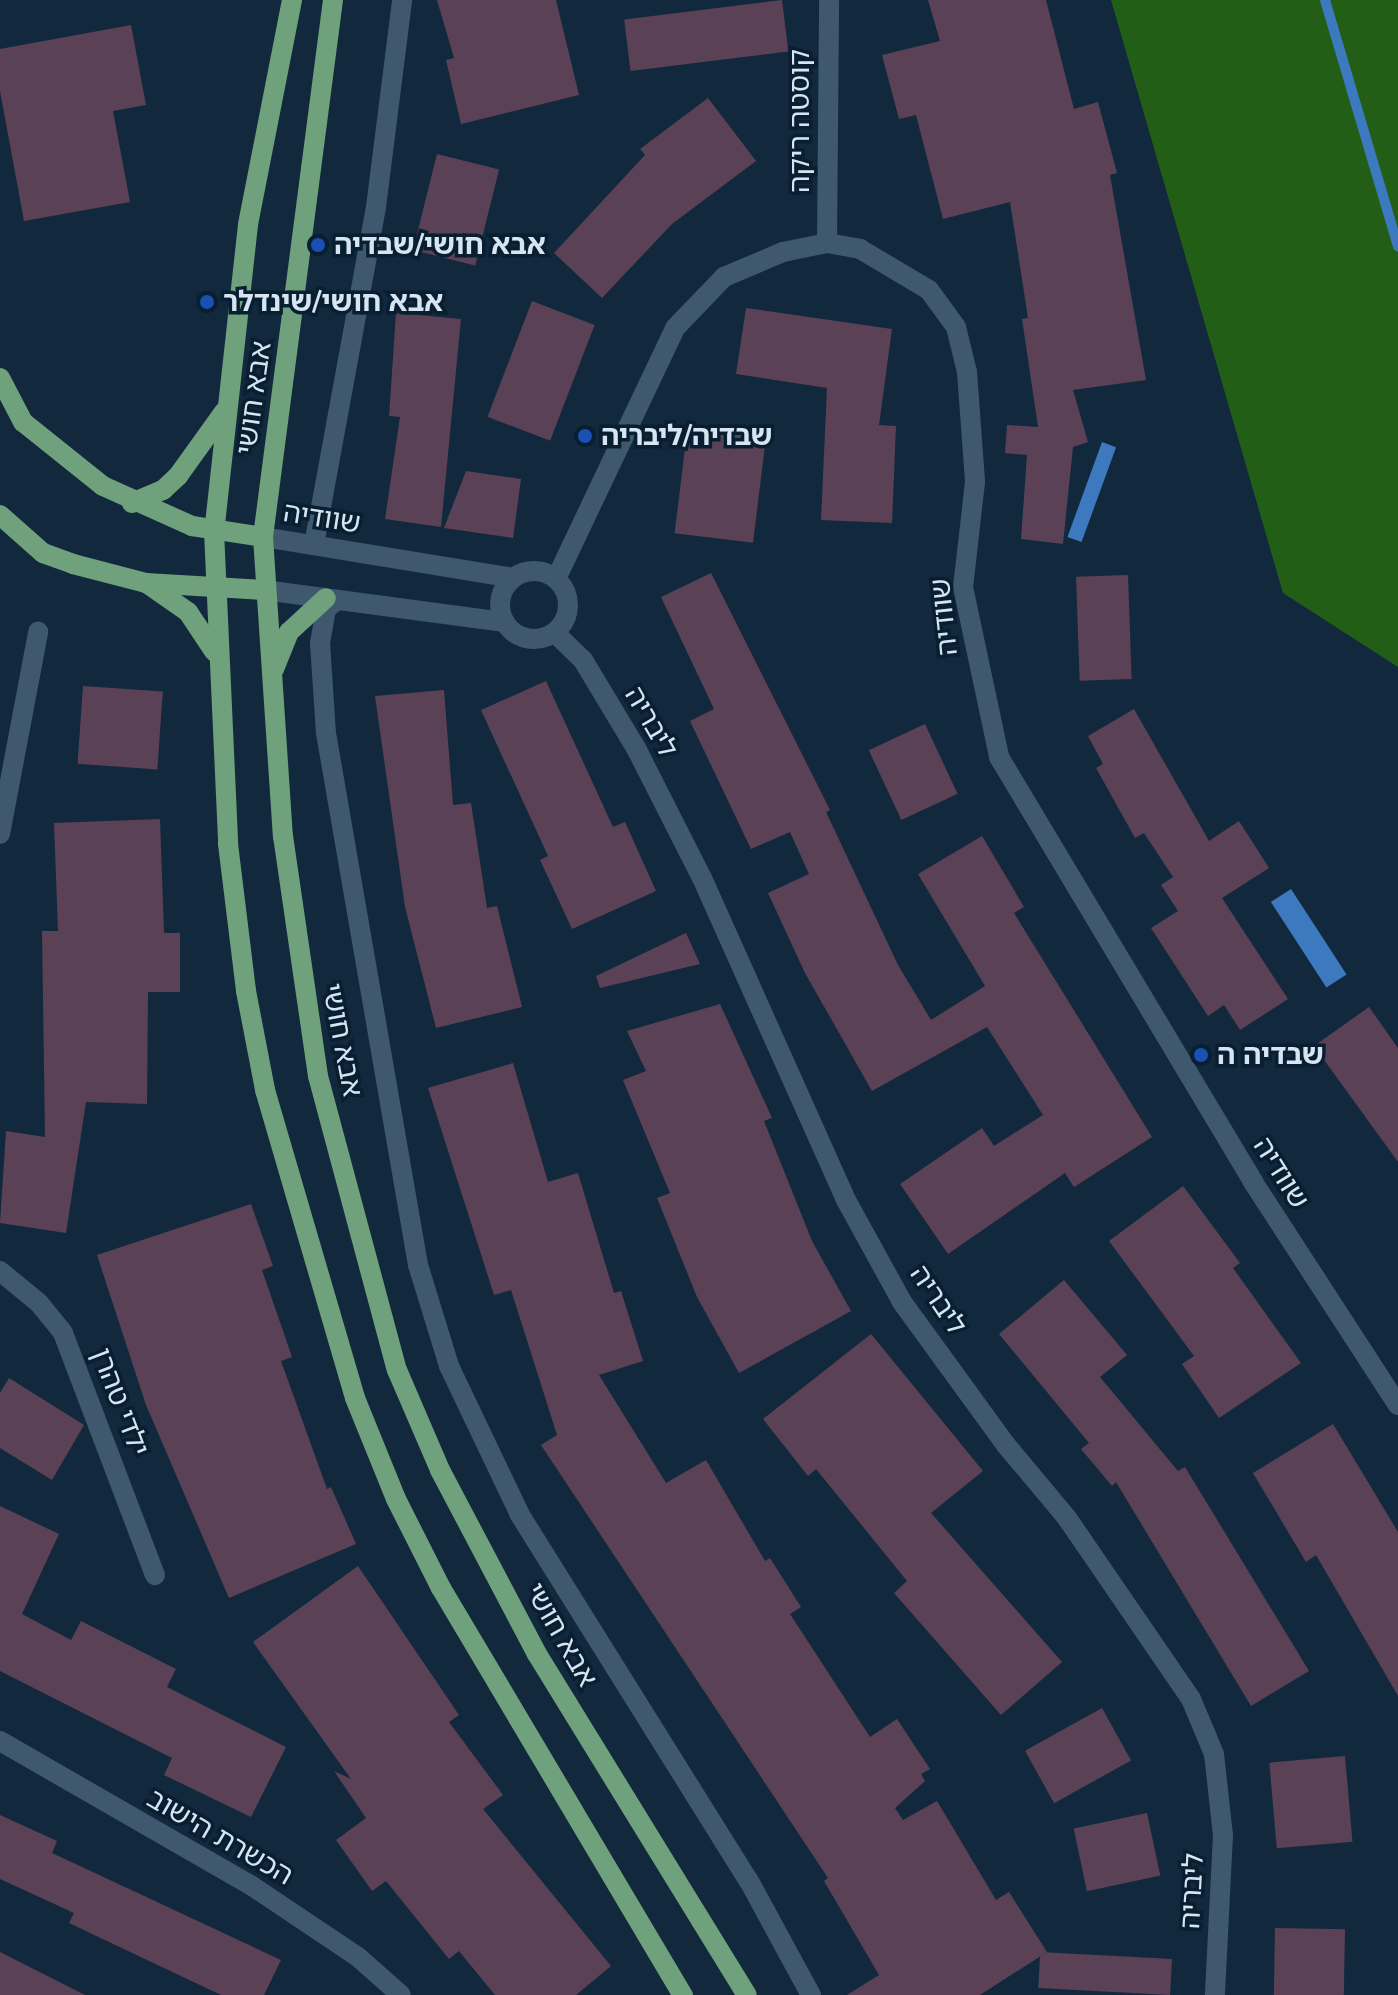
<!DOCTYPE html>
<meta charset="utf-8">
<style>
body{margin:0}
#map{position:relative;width:1398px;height:1995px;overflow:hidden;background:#12293d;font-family:"Nunito Sans","Noto Sans Hebrew",sans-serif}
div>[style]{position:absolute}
.green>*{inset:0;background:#235e17}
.water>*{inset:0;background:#3d79be;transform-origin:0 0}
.stream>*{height:10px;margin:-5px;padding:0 5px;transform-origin:5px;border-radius:5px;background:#3d79be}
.building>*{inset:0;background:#5a4156;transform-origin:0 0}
.minor>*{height:20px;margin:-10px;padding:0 10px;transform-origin:10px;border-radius:10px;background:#40586e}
.tertiary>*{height:20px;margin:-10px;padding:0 10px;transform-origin:10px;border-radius:10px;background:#40586e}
.tertiary>.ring{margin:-10px;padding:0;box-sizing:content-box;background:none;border:20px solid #40586e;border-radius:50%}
.primary>*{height:20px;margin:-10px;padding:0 10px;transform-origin:10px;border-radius:10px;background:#6fa17c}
.dots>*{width:22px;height:22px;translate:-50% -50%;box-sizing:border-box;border:4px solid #081f32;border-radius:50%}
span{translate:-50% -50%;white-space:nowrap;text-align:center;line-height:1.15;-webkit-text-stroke:7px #081f32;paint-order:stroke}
.street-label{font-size:28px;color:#d7e5f2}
.poi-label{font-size:28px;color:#d7e5f2;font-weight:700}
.left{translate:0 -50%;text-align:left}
</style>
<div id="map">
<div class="green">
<div style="clip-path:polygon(1111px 0,1398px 0,1398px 667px,1283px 593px)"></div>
</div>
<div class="water">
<div style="left:1102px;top:442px;width:15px;height:101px;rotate:20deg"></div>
<div style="left:1291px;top:889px;width:102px;height:24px;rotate:57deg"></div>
</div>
<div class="stream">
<div style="left:1325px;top:0;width:257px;rotate:73.5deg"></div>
</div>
<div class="building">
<div style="clip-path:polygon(437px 0,556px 0,579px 95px,461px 124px,446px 60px,454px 58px)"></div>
<div style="left:782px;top:0;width:52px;height:159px;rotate:83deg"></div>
<div style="clip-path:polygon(928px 0,1046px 0,1074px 109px,1098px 102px,1117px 173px,1110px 175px,1146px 380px,1073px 390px,1088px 442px,1073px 447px,1063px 544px,1021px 539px,1027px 455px,1005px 453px,1007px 425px,1038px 427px,1022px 319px,1028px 318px,1010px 202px,943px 219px,916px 115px,899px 119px,882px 55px,940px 41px)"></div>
<div style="clip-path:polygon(131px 25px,146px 105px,113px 111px,130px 202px,24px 221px,0 91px,0 49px)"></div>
<div style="clip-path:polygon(708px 98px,756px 161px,672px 224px,602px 298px,554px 253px,645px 155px,640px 149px)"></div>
<div style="left:437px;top:154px;width:64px;height:99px;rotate:14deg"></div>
<div style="left:532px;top:301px;width:67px;height:124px;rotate:21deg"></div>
<div style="clip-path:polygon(746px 308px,892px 329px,879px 425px,896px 426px,892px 523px,821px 520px,827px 388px,736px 374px)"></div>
<div style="clip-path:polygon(396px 313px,461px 319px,441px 527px,385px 519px,400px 417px,389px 416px)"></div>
<div style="left:688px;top:424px;width:79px;height:110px;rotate:7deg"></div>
<div style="clip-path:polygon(466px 471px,521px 479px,513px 538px,444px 528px)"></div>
<div style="clip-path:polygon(711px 573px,830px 810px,826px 812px,898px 965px,931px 1020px,985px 986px,918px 874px,982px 836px,1024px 907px,1014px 913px,1152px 1137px,1074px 1187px,1065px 1173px,948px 1254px,900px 1184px,982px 1128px,994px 1146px,1043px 1115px,987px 1027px,872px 1091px,805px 973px,768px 893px,809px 874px,790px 832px,751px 849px,690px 721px,714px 709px,661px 597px)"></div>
<div style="left:1128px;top:575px;width:104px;height:52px;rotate:88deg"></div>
<div style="clip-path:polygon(546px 681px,613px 827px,625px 822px,656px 891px,572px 929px,540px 860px,548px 856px,481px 710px)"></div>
<div style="left:83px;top:686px;width:80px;height:78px;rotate:4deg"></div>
<div style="clip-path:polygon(444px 690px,453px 805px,471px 803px,487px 908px,497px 906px,522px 1007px,436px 1028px,405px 907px,375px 696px)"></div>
<div style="clip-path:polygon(1134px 709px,1209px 841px,1239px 821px,1269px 868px,1222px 898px,1288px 999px,1240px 1030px,1224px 1005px,1208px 1016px,1151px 928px,1178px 911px,1161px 885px,1173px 877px,1144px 833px,1135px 838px,1096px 768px,1103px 764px,1088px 736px)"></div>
<div style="left:925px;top:724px;width:77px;height:62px;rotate:65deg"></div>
<div style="clip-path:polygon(160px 819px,164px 933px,180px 933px,180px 992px,148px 992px,147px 1104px,86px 1102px,66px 1233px,0 1223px,6px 1131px,45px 1137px,42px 931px,58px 931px,54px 823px)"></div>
<div style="clip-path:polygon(686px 933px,700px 964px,600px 988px,596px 976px)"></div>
<div style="clip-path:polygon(720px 1004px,772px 1118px,764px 1121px,812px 1241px,851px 1311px,739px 1373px,697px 1297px,657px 1198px,670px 1193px,623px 1080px,646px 1071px,627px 1031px)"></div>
<div style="clip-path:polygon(1369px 1007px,1398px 1048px,1398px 1162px,1314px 1046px)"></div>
<div style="clip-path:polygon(513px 1063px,548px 1182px,578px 1173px,614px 1293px,621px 1291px,643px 1361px,599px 1375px,666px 1483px,706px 1460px,765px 1561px,770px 1558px,801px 1607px,790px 1614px,870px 1737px,897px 1719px,930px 1769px,921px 1774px,925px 1781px,895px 1808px,903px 1820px,937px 1801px,996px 1900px,1009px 1892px,1047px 1952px,980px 1995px,847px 1995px,879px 1975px,824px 1881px,828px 1878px,541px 1445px,557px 1435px,511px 1290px,494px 1295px,428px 1088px)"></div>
<div style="clip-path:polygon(1183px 1186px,1240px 1263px,1233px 1268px,1301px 1363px,1219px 1418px,1182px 1364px,1194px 1356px,1109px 1241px)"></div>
<div style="clip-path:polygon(251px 1204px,273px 1266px,262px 1270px,292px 1357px,281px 1361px,327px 1489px,331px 1487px,356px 1544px,229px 1598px,146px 1405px,97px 1255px)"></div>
<div style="clip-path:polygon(1064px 1280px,1127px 1355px,1100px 1377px,1178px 1471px,1185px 1467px,1309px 1671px,1251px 1706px,1116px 1482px,1112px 1486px,1081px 1449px,1089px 1443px,999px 1334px)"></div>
<div style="clip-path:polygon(871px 1334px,983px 1471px,931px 1513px,1062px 1662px,1001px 1715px,894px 1593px,907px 1581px,816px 1469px,808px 1476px,763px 1419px)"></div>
<div style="clip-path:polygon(9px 1378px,84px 1425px,52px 1480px,0 1448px,0 1393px)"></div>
<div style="clip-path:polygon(1333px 1424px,1398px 1532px,1398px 1696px,1316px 1555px,1306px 1562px,1253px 1473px)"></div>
<div style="clip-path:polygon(0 1506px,59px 1534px,22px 1614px,71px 1640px,81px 1621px,176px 1669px,167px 1687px,286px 1747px,251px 1817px,164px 1775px,172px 1758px,0 1671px)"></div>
<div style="clip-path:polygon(358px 1566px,459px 1715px,449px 1722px,503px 1795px,483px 1809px,611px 1966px,576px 1995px,495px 1995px,459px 1951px,449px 1959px,386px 1881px,372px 1891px,336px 1840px,366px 1818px,334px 1771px,351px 1779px,253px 1642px)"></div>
<div style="left:1102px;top:1708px;width:60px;height:88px;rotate:61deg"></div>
<div style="left:1345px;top:1756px;width:86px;height:76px;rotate:85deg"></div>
<div style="left:1147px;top:1813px;width:64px;height:75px;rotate:78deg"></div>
<div style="clip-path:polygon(0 1815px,57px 1841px,52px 1853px,281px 1960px,264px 1995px,221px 1995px,69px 1923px,74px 1913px,0 1879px)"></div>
<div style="left:1275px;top:1928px;width:70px;height:67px;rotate:1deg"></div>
<div style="clip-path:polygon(0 1952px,85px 1995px,0 1995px)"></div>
<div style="left:1172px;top:1959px;width:36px;height:132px;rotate:93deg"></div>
</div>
<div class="minor">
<div style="left:827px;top:243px;width:243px;rotate:-89.5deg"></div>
<div style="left:314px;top:545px;width:344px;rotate:-79.6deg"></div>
<div style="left:376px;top:207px;width:209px;rotate:-82.8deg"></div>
<div style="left:337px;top:600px;width:14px;rotate:141deg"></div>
<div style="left:326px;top:609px;width:35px;rotate:100deg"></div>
<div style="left:320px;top:643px;width:90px;rotate:86.2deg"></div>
<div style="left:326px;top:733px;width:540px;rotate:80.19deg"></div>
<div style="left:418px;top:1265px;width:106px;rotate:72.9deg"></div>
<div style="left:449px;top:1366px;width:165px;rotate:64.5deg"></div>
<div style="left:520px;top:1515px;width:432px;rotate:58deg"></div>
<div style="left:749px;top:1881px;width:130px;rotate:61.5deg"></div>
<div style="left:555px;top:633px;width:39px;rotate:44deg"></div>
<div style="left:583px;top:660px;width:105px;rotate:59deg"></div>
<div style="left:637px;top:750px;width:144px;rotate:63.1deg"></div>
<div style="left:702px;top:878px;width:353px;rotate:65.9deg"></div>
<div style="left:846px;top:1200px;width:116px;rotate:61.2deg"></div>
<div style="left:902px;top:1302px;width:177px;rotate:54deg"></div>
<div style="left:1006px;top:1445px;width:95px;rotate:50.1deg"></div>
<div style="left:1067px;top:1518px;width:219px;rotate:55.6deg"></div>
<div style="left:1191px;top:1699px;width:60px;rotate:67.3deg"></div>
<div style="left:1214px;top:1754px;width:81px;rotate:83.7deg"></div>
<div style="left:1223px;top:1835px;width:160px;rotate:92.9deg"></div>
<div style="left:0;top:834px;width:206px;rotate:-79.3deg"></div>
<div style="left:0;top:1271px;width:50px;rotate:39.4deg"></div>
<div style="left:39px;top:1303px;width:38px;rotate:51deg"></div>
<div style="left:63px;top:1333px;width:259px;rotate:69.2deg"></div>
<div style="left:0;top:1741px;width:291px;rotate:29.9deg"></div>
<div style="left:252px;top:1886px;width:128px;rotate:33.8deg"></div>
<div style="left:358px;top:1957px;width:57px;rotate:41.5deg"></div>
</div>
<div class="tertiary">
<div style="left:263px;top:537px;width:253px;rotate:9.3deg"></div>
<div class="ring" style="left:500px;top:571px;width:48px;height:48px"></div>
<div style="left:556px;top:579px;width:278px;rotate:-64.6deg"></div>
<div style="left:675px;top:328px;width:71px;rotate:-46.1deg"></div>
<div style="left:724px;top:277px;width:64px;rotate:-23deg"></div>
<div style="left:783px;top:252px;width:45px;rotate:-11.6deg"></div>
<div style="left:827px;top:243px;width:34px;rotate:10deg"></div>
<div style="left:860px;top:249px;width:80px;rotate:30.7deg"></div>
<div style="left:929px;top:290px;width:46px;rotate:53.9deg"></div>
<div style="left:956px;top:327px;width:46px;rotate:76.3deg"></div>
<div style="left:967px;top:372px;width:110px;rotate:85.8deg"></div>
<div style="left:975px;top:482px;width:106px;rotate:96.5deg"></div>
<div style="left:963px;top:587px;width:174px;rotate:78deg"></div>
<div style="left:999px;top:757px;width:495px;rotate:59.1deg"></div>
<div style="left:1253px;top:1182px;width:266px;rotate:57deg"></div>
<div style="left:264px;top:590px;width:243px;rotate:7.6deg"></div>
</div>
<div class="primary">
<div style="left:292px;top:0;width:229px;rotate:101.1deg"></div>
<div style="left:248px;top:225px;width:308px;rotate:96.3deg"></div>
<div style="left:214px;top:531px;width:313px;rotate:87.4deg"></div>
<div style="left:228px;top:844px;width:148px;rotate:83deg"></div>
<div style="left:246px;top:991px;width:101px;rotate:79.1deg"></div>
<div style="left:265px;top:1090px;width:321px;rotate:73.7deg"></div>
<div style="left:355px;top:1398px;width:109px;rotate:67.9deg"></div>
<div style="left:396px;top:1499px;width:100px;rotate:63.2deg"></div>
<div style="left:441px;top:1588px;width:474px;rotate:59.3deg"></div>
<div style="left:333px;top:0;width:542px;rotate:97.43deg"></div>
<div style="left:263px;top:537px;width:300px;rotate:86.2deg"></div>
<div style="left:283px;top:836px;width:243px;rotate:81.7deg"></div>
<div style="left:318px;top:1076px;width:304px;rotate:75deg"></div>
<div style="left:397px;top:1370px;width:109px;rotate:66.7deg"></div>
<div style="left:440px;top:1470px;width:208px;rotate:62.2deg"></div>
<div style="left:537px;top:1654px;width:400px;rotate:58.4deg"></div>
<div style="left:0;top:378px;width:50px;rotate:62.4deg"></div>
<div style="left:23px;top:422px;width:102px;rotate:38.7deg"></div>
<div style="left:103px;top:486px;width:98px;rotate:24.2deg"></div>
<div style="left:192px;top:526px;width:72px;rotate:8.8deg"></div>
<div style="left:132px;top:503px;width:34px;rotate:-23deg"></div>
<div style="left:163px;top:490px;width:21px;rotate:-43deg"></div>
<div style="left:178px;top:476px;width:79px;rotate:-54.3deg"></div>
<div style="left:0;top:515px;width:57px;rotate:41.5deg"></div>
<div style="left:43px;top:553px;width:32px;rotate:20deg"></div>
<div style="left:73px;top:564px;width:75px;rotate:14.6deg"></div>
<div style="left:146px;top:583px;width:118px;rotate:3.4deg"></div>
<div style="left:148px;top:584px;width:49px;rotate:35deg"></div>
<div style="left:188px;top:612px;width:47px;rotate:56.3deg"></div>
<div style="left:274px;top:669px;width:40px;rotate:-68deg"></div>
<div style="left:289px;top:632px;width:50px;rotate:-42.6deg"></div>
</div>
<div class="dots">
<div style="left:318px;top:245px;background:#1a4fb4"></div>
<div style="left:207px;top:302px;background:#1a4fb4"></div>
<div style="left:585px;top:436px;background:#1a4fb4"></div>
<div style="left:1201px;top:1055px;background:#1a4fb4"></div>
</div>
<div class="street-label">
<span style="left:800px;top:121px;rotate:-90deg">קוסטה ריקה</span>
<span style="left:254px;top:398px;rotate:-82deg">אבא חושי</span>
<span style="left:322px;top:518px;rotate:9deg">שוודיה</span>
<span style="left:944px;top:617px;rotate:-96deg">שוודיה</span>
<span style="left:651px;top:722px;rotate:60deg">ליבריה</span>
<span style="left:342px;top:1040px;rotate:79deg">אבא חושי</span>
<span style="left:1281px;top:1173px;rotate:58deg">שוודיה</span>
<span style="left:938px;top:1300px;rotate:56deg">ליבריה</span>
<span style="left:120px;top:1402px;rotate:69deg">ילדי טהרן</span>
<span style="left:561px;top:1635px;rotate:60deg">אבא חושי</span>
<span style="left:220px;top:1837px;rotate:30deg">הכשרת הישוב</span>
<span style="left:1192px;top:1891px;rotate:-87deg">ליבריה</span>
</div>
<div class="poi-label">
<span class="left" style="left:334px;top:245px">אבא חושי/שבדיה</span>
<span class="left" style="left:223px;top:302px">אבא חושי/שינדלר</span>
<span class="left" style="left:601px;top:436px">שבדיה/ליבריה</span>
<span class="left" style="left:1217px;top:1055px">שבדיה ה</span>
</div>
</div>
